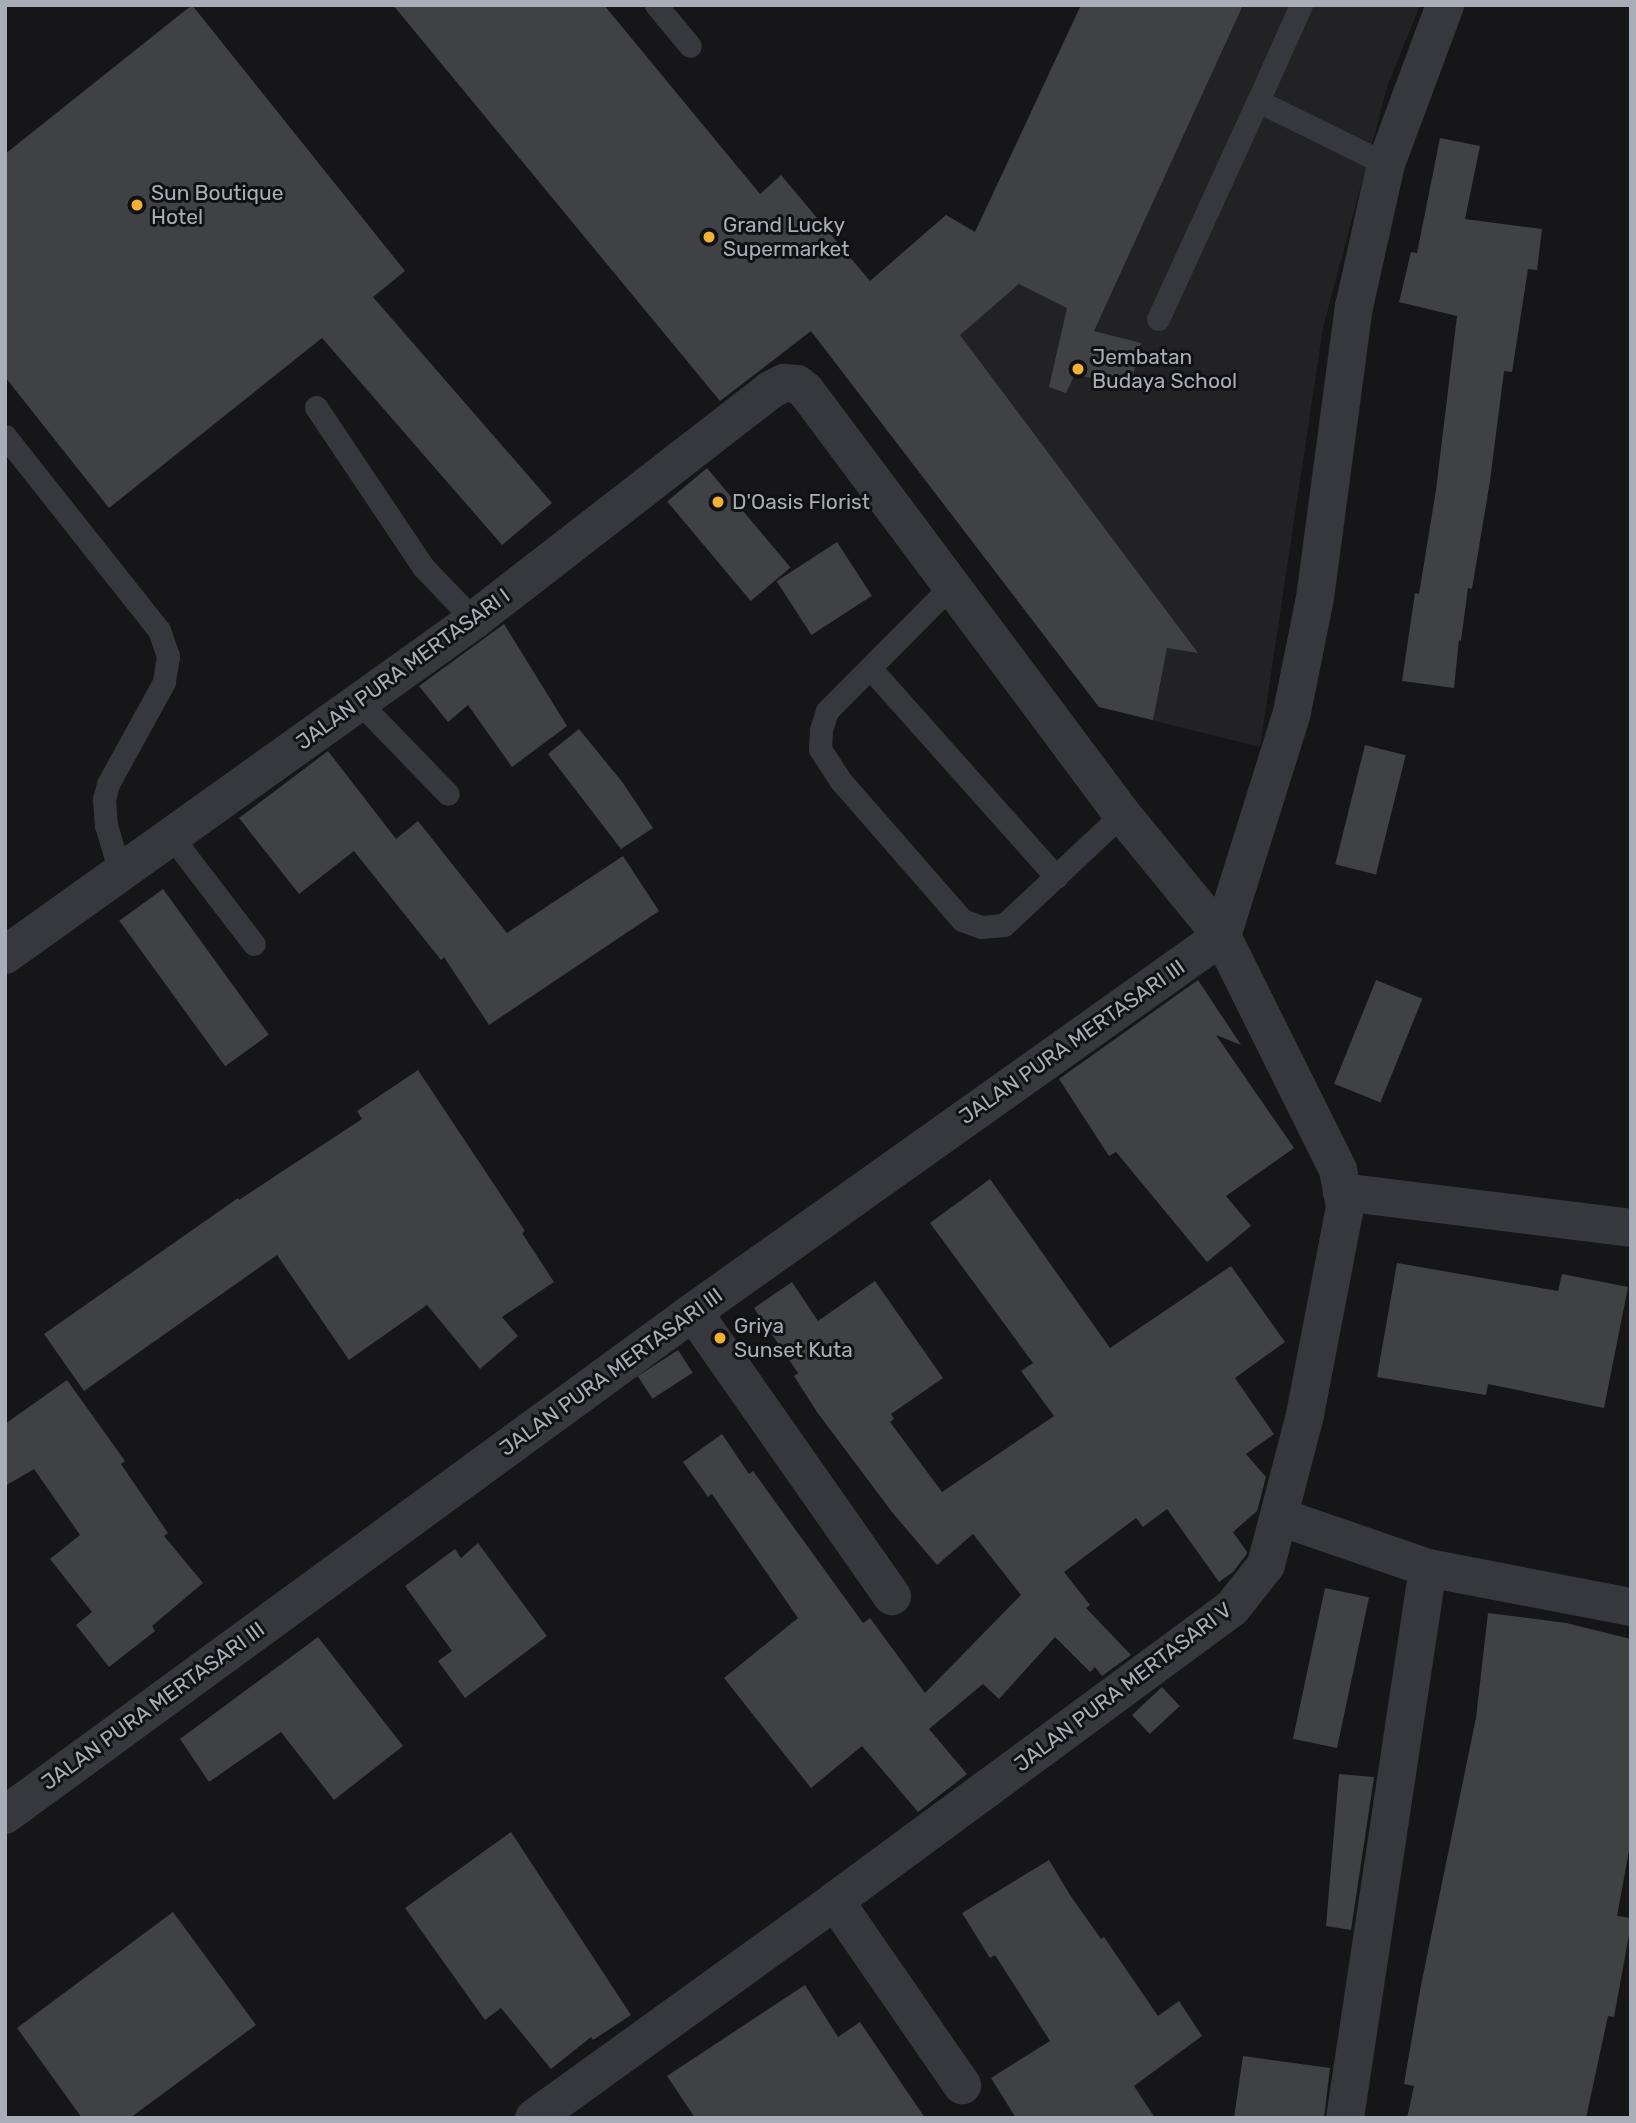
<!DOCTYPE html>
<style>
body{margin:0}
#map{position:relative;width:1636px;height:2123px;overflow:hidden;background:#161618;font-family:Rubik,sans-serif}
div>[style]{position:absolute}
.built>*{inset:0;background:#222225}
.building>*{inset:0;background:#404145;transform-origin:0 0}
.lane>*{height:23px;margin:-11.5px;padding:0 11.5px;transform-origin:11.5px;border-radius:11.5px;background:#37383d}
.street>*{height:38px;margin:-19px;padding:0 19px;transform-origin:19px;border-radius:19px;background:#37383d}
.dots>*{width:19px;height:19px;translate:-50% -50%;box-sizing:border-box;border:4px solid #111113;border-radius:50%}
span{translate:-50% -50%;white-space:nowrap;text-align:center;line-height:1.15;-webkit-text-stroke:6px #111113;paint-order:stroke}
.poi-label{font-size:21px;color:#a8adb8}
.left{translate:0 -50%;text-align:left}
.street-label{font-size:21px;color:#a8adb8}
.frame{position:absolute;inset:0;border:7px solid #a8adb8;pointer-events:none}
</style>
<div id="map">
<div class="built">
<div style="clip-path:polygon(1081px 5px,1420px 5px,1388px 84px,1323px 328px,1260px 747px,1099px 707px,811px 331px,870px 281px,975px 232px)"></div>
</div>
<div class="building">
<div style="clip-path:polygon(192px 5px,405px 271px,373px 297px,552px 503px,502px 545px,322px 338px,109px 508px,5px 377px,5px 154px)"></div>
<div style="clip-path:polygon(393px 5px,604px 5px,760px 194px,781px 175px,870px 281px,946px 215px,975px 232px,1081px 5px,1243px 5px,1094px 331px,1141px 343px,1130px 388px,1075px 374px,1066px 393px,1049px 387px,1067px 308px,1019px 284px,960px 335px,1198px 653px,1167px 648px,1153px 720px,1099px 707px,811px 331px,720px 401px)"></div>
<div style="clip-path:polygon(1440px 138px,1480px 146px,1465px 219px,1542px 229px,1537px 270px,1528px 269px,1512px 372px,1504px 371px,1490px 481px,1472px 589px,1468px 588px,1461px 641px,1459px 640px,1454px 688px,1402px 681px,1415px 593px,1419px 594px,1436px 490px,1457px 316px,1399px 302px,1411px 252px,1417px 253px)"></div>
<div style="left:707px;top:468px;width:130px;height:52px;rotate:50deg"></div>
<div style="left:837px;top:542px;width:64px;height:72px;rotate:57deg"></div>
<div style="clip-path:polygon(504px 624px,567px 726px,512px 767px,468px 705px,448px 722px,419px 686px)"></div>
<div style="clip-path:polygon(579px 729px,623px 783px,653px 828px,621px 849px,548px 754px)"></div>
<div style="left:1365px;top:745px;width:42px;height:123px;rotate:14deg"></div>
<div style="clip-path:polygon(328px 751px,396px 839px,418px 821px,507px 933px,623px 856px,659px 911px,489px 1025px,444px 957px,441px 960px,354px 851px,299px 894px,239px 818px)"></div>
<div style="left:163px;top:889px;width:180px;height:54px;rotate:54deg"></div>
<div style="clip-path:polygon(1198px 980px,1241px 1045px,1216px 1035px,1294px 1148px,1226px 1196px,1251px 1226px,1207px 1262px,1116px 1152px,1109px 1156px,1059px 1079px)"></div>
<div style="left:1376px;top:980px;width:50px;height:112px;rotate:22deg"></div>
<div style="clip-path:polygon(418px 1070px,525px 1231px,522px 1233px,554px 1282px,502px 1317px,518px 1336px,480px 1369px,427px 1305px,349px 1360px,277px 1255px,84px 1391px,44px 1334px,238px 1198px,239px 1200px,362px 1119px,357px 1111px)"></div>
<div style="clip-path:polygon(990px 1179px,1110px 1348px,1231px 1266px,1285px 1342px,1235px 1378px,1274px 1434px,1246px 1454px,1266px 1477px,1257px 1511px,1233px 1532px,1247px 1552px,1246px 1555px,1233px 1572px,1219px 1582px,1167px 1509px,1143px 1527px,1136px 1518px,1064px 1572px,1090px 1605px,1086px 1608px,1131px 1655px,1102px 1676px,1095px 1667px,1090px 1672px,1055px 1637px,999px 1699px,983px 1684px,929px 1729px,967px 1774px,918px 1812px,862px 1746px,811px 1788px,724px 1678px,798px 1618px,712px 1494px,708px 1497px,683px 1462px,722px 1434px,749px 1474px,753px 1471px,863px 1623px,870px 1618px,925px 1693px,1021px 1595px,973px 1534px,937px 1565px,892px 1512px,817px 1412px,794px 1376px,798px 1373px,754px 1308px,792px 1282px,818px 1321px,875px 1281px,943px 1378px,891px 1414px,894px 1419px,890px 1422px,942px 1492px,1054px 1416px,1021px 1371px,1033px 1363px,930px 1223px)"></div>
<div style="clip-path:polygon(1397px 1263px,1558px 1291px,1562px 1274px,1628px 1287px,1604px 1408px,1488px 1384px,1486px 1395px,1377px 1377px)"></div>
<div style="left:678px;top:1350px;width:27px;height:48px;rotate:57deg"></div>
<div style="clip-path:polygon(67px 1380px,125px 1461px,121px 1464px,168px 1533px,164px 1536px,203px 1583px,152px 1626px,155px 1631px,109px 1667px,76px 1625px,92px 1612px,50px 1559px,80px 1535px,34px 1469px,5px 1486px,5px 1424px)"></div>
<div style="clip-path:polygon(478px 1543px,547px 1636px,465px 1698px,438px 1661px,452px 1651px,405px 1586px,455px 1549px,461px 1558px)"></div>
<div style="left:1325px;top:1588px;width:45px;height:154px;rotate:12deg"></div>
<div style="clip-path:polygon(1488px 1613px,1566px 1623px,1631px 1639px,1631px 1840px,1617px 1916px,1631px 1918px,1631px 1924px,1614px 2017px,1608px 2016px,1586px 2118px,1407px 2118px,1414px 2086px,1404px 2084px,1421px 1985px,1476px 1718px)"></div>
<div style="clip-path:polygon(318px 1637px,403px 1746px,334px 1800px,281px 1732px,209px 1782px,180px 1739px)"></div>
<div style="left:1162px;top:1687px;width:26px;height:41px;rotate:47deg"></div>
<div style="clip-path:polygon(1339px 1774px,1374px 1777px,1351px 1930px,1326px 1926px)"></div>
<div style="clip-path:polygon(511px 1832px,631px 2015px,593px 2040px,591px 2037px,551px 2069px,501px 2008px,485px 2020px,405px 1908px)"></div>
<div style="clip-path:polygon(1049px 1860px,1070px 1895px,1101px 1939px,1104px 1937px,1158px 2016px,1179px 2001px,1202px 2036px,1134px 2086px,1155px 2118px,1016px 2118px,991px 2078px,1050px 2041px,995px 1955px,990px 1958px,962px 1913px)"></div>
<div style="clip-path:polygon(173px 1912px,256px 2025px,130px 2118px,82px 2118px,17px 2028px)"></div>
<div style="clip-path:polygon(805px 1985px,838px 2037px,860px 2022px,925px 2118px,695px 2118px,667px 2076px)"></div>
<div style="clip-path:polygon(1243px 2056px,1330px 2068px,1324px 2118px,1234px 2118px)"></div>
</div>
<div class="lane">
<div style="left:656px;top:5px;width:53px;rotate:50.3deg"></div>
<div style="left:1301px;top:5px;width:105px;rotate:114.1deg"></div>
<div style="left:1258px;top:101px;width:143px;rotate:26.2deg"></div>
<div style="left:1158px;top:319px;width:240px;rotate:-65.4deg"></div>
<div style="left:316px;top:407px;width:192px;rotate:56.2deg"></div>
<div style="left:423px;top:567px;width:74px;rotate:46.1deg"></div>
<div style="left:5px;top:436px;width:248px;rotate:51.6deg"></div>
<div style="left:159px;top:630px;width:28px;rotate:71deg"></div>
<div style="left:168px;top:656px;width:26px;rotate:99deg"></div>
<div style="left:164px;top:682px;width:116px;rotate:118.8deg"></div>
<div style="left:108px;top:784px;width:16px;rotate:105deg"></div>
<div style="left:104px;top:799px;width:26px;rotate:86deg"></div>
<div style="left:106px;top:825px;width:49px;rotate:73.4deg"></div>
<div style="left:950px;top:587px;width:175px;rotate:134.8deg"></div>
<div style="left:827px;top:711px;width:20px;rotate:108deg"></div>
<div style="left:821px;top:730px;width:19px;rotate:93deg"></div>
<div style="left:820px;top:749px;width:37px;rotate:57deg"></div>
<div style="left:840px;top:780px;width:186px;rotate:48.9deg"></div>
<div style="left:962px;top:920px;width:20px;rotate:20deg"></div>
<div style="left:981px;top:927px;width:23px;rotate:-5deg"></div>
<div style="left:1004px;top:925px;width:162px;rotate:-43.2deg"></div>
<div style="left:870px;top:668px;width:280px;rotate:48.3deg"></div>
<div style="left:358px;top:701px;width:129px;rotate:45.9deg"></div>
<div style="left:171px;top:836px;width:136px;rotate:52.5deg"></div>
</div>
<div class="street">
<div style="left:1222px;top:936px;width:235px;rotate:-72.6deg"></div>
<div style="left:1292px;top:712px;width:116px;rotate:-78.6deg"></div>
<div style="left:1315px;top:598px;width:294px;rotate:-82.4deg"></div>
<div style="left:1354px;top:307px;width:147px;rotate:-77.4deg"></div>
<div style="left:1386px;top:164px;width:170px;rotate:-69.6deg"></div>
<div style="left:5px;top:955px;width:576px;rotate:-35.54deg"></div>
<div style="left:474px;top:620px;width:375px;rotate:-37.8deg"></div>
<div style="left:770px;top:390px;width:16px;rotate:-27deg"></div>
<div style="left:784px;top:383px;width:13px;rotate:4deg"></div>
<div style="left:797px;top:384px;width:11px;rotate:38deg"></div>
<div style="left:806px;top:391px;width:528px;rotate:53.24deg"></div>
<div style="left:1122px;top:814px;width:158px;rotate:50.7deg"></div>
<div style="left:1222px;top:936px;width:261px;rotate:63.6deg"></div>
<div style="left:1338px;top:1170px;width:38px;rotate:79deg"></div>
<div style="left:1345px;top:1207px;width:212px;rotate:100.9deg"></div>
<div style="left:1305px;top:1415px;width:155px;rotate:104.6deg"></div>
<div style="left:1266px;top:1565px;width:55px;rotate:128.3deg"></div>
<div style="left:1232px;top:1608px;width:493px;rotate:143.6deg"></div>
<div style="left:835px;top:1901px;width:371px;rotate:144.2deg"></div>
<div style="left:1342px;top:1192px;width:291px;rotate:7.1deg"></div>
<div style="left:693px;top:1312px;width:347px;rotate:55deg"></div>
<div style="left:1280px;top:1517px;width:157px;rotate:19deg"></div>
<div style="left:1428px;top:1568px;width:207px;rotate:10.9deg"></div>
<div style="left:5px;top:1815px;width:852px;rotate:-36.17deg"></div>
<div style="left:693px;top:1312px;width:649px;rotate:-35.4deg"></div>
<div style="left:835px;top:1901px;width:224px;rotate:55.4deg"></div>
<div style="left:1345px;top:2118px;width:556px;rotate:-81.42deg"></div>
</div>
<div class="dots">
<div style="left:137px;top:205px;background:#f2b134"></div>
<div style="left:709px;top:237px;background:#f2b134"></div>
<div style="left:1078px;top:369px;background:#f2b134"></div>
<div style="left:718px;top:502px;background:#f2b134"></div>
<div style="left:720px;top:1338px;background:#f2b134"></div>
</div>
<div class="poi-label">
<span class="left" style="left:151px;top:205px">Sun Boutique<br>Hotel</span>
<span class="left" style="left:723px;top:237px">Grand Lucky<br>Supermarket</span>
<span class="left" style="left:1092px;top:369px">Jembatan<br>Budaya School</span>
<span class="left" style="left:732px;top:502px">D'Oasis Florist</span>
<span class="left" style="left:734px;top:1338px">Griya<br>Sunset Kuta</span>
</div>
<div class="street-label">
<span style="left:403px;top:669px;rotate:-36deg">JALAN PURA MERTASARI I</span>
<span style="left:1072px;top:1042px;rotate:-35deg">JALAN PURA MERTASARI III</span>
<span style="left:611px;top:1372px;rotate:-36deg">JALAN PURA MERTASARI III</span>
<span style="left:1123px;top:1687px;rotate:-37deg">JALAN PURA MERTASARI V</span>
<span style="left:153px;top:1706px;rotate:-36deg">JALAN PURA MERTASARI III</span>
</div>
<div class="frame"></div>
</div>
